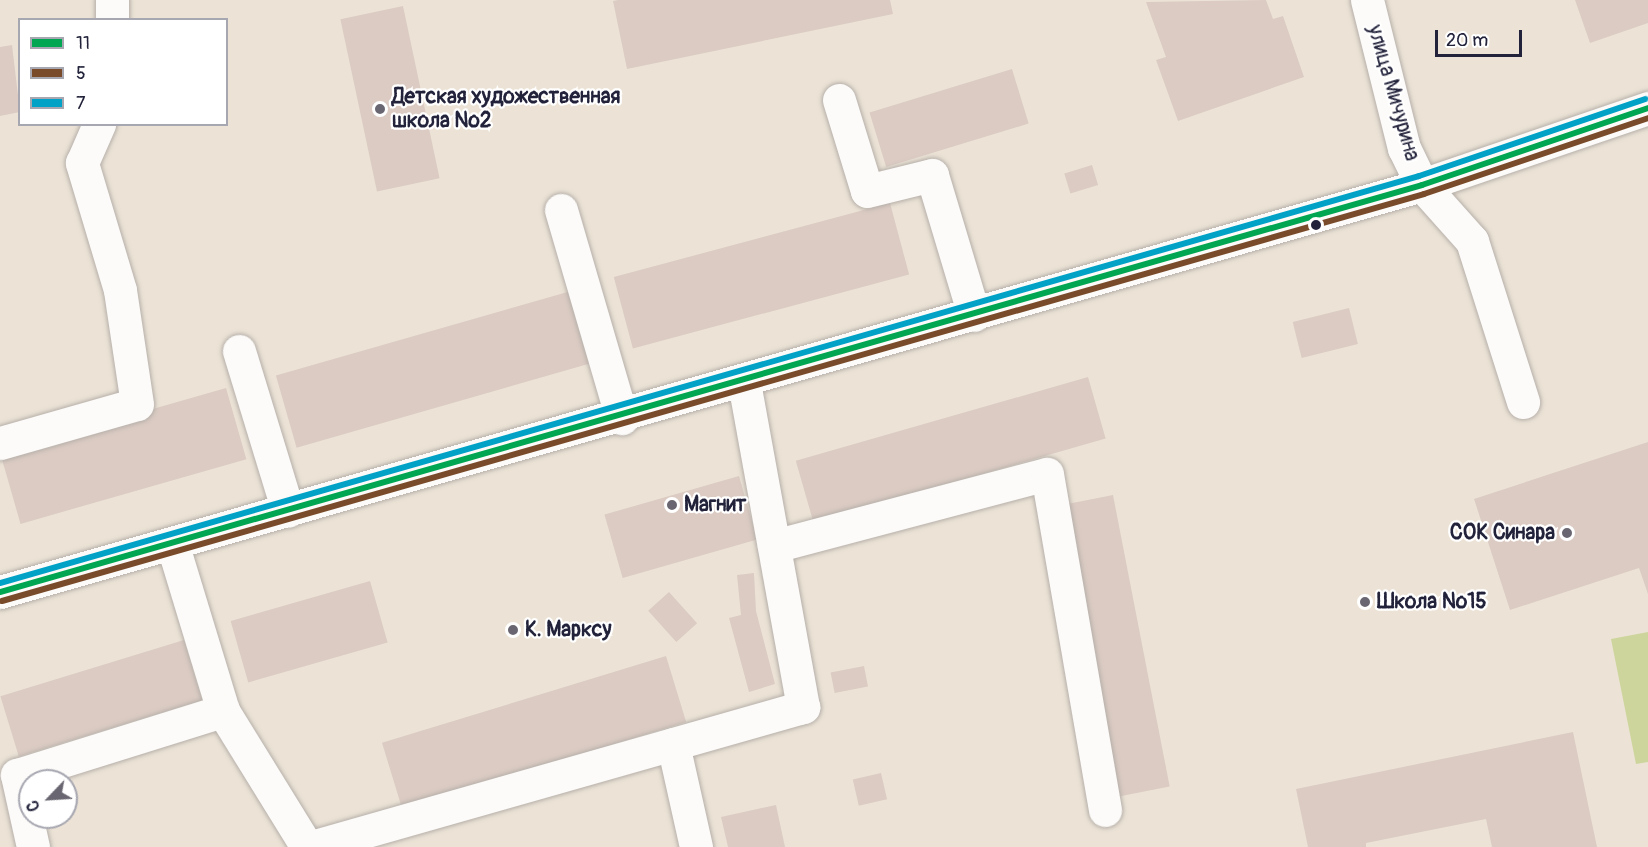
<!DOCTYPE html>
<meta charset="utf-8">
<style>
body{margin:0}
#map{position:relative;width:1648px;height:847px;overflow:hidden;background:#ece3d6;font-family:Pangolin,sans-serif}
div>[style]{position:absolute}
.green>*{inset:0;background:#cdd59d}
.building>*{inset:0;background:#dbcbc3;transform-origin:0 0}
.roads{filter:drop-shadow(0 0 2px #b6b0aa) drop-shadow(0 0 2px #b6b0aa)}
.minor>*{height:33px;margin:-16.5px;padding:0 16.5px;transform-origin:16.5px;border-radius:16.5px;background:#fcfbf9}
.bus-1>*{height:6px;margin:-3px;padding:0 3px;transform-origin:3px;border-radius:3px;background:#00a651}
.bus-2>*{height:6px;margin:-3px;padding:0 3px;transform-origin:3px;border-radius:3px;background:#7a4b2a}
.bus-3>*{height:6px;margin:-3px;padding:0 3px;transform-origin:3px;border-radius:3px;background:#02a2c7}
.dots>*{width:16px;height:16px;translate:-50% -50%;box-sizing:border-box;border:3px solid #fff;border-radius:50%}
span{translate:-50% -50%;white-space:nowrap;text-align:center;line-height:1.15;-webkit-text-stroke:4.5px #fff;paint-order:stroke}
.street-label{font-size:21px;color:#22223b}
.poi-label{font-size:21px;color:#22223b;font-weight:700}
.left{translate:0 -50%;text-align:left}
.right{translate:-100% -50%;text-align:right}
.legend{position:absolute;left:18px;top:18px;width:210px;height:108px;box-sizing:border-box;background:#fff;border:2px solid #a7a7b1;margin:0;padding:8px 10px;list-style:none;font-size:18px;color:#22223b}
.legend li{display:flex;align-items:center;gap:12px;height:30px}
.legend b{width:30px;border:2px solid #a7a7b1}
.north{position:absolute;left:18px;top:769px;width:60px;height:60px;box-sizing:border-box;background:#fff;border:2px solid #a7a7b1;border-radius:50%;rotate:245deg;font-size:16px;font-weight:700;line-height:24px;text-align:center;color:#22223b}
.north::after{content:'';display:block;margin:auto;width:21px;height:27px;background:#696671;clip-path:polygon(50% 0,100% 100%,50% 72%,0 100%)}
.scale{position:absolute;left:1435px;top:30px;width:87px;height:27px;box-sizing:border-box;border:3px solid #22223b;border-top:0;padding-left:8px;font-size:18px;line-height:21px;white-space:nowrap;color:#22223b;-webkit-text-stroke:4px #fff;paint-order:stroke}
</style>
<div id="map">
<div class="green">
<div style="clip-path:polygon(1648px 632px,1648px 762px,1636px 764px,1611px 639px)"></div>
</div>
<div class="building">
<div style="clip-path:polygon(618px 0,890px 0,893px 14px,627px 69px,613px 1px)"></div>
<div style="clip-path:polygon(1266px 0,1273px 19px,1283px 16px,1304px 77px,1178px 121px,1156px 60px,1166px 57px,1146px 2px)"></div>
<div style="clip-path:polygon(1575px 0,1648px 0,1648px 23px,1590px 43px)"></div>
<div style="left:403px;top:6px;width:176px;height:64px;rotate:78deg"></div>
<div style="clip-path:polygon(12px 45px,20px 112px,0 116px,0 47px)"></div>
<div style="left:1012px;top:69px;width:57px;height:149px;rotate:73deg"></div>
<div style="left:1092px;top:165px;width:21px;height:29px;rotate:73deg"></div>
<div style="left:890px;top:203px;width:74px;height:286px;rotate:75deg"></div>
<div style="left:571px;top:291px;width:75px;height:307px;rotate:74deg"></div>
<div style="left:1349px;top:308px;width:37px;height:58px;rotate:76deg"></div>
<div style="left:1088px;top:377px;width:64px;height:304px;rotate:74deg"></div>
<div style="left:226px;top:388px;width:74px;height:235px;rotate:74deg"></div>
<div style="clip-path:polygon(1648px 442px,1648px 594px,1639px 568px,1510px 610px,1474px 499px)"></div>
<div style="left:739px;top:476px;width:66px;height:140px;rotate:74deg"></div>
<div style="left:1113px;top:495px;width:297px;height:57px;rotate:79deg"></div>
<div style="clip-path:polygon(754px 573px,756px 611px,775px 684px,749px 692px,729px 618px,741px 615px,737px 575px)"></div>
<div style="left:370px;top:581px;width:64px;height:145px;rotate:74deg"></div>
<div style="left:669px;top:592px;width:42px;height:28px;rotate:48deg"></div>
<div style="left:184px;top:640px;width:63px;height:192px;rotate:73deg"></div>
<div style="left:666px;top:656px;width:69px;height:297px;rotate:73deg"></div>
<div style="left:864px;top:666px;width:21px;height:34px;rotate:79deg"></div>
<div style="clip-path:polygon(1573px 732px,1597px 847px,1492px 847px,1486px 819px,1366px 843px,1366px 847px,1308px 847px,1296px 789px)"></div>
<div style="left:881px;top:773px;width:27px;height:29px;rotate:77deg"></div>
<div style="clip-path:polygon(776px 805px,785px 847px,728px 847px,721px 817px)"></div>
</div>
<div class="roads">
<div class="minor">
<div style="left:112px;top:0;width:20px;rotate:90deg"></div>
<div style="left:1367px;top:0;width:153px;rotate:76deg"></div>
<div style="left:1404px;top:148px;width:41px;rotate:64.1deg"></div>
<div style="left:1422px;top:185px;width:75px;rotate:48.2deg"></div>
<div style="left:1472px;top:241px;width:169px;rotate:72.4deg"></div>
<div style="left:839px;top:100px;width:95px;rotate:72.9deg"></div>
<div style="left:867px;top:191px;width:67px;rotate:-13.8deg"></div>
<div style="left:932px;top:175px;width:146px;rotate:73.3deg"></div>
<div style="left:561px;top:210px;width:217px;rotate:73.7deg"></div>
<div style="left:239px;top:351px;width:167px;rotate:73deg"></div>
<div style="left:0;top:443px;width:142px;rotate:-15.9deg"></div>
<div style="left:137px;top:404px;width:115px;rotate:-98.5deg"></div>
<div style="left:120px;top:290px;width:133px;rotate:-106.7deg"></div>
<div style="left:82px;top:163px;width:43px;rotate:-66.4deg"></div>
<div style="left:173px;top:546px;width:172px;rotate:73.1deg"></div>
<div style="left:223px;top:711px;width:160px;rotate:58.3deg"></div>
<div style="left:774px;top:546px;width:282px;rotate:-14.8deg"></div>
<div style="left:1047px;top:474px;width:341px;rotate:80.2deg"></div>
<div style="left:0;top:592px;width:1479px;rotate:-15.97deg"></div>
<div style="left:1422px;top:185px;width:239px;rotate:-18.8deg"></div>
<div style="left:673px;top:744px;width:106px;rotate:77.4deg"></div>
<div style="left:33px;top:847px;width:74px;rotate:-102.5deg"></div>
<div style="left:17px;top:775px;width:216px;rotate:-17.3deg"></div>
<div style="left:311px;top:847px;width:512px;rotate:-15.88deg"></div>
<div style="left:803px;top:707px;width:330px;rotate:-100.3deg"></div>
</div>
</div>
<div class="bus-1">
<div style="left:0;top:592px;width:1479px;rotate:-15.97deg"></div>
<div style="left:1422px;top:185px;width:239px;rotate:-18.8deg"></div>
</div>
<div class="bus-2">
<div style="left:2px;top:601px;width:1479px;rotate:-15.97deg"></div>
<div style="left:1424px;top:194px;width:237px;rotate:-18.7deg"></div>
</div>
<div class="bus-3">
<div style="left:0;top:583px;width:1476px;rotate:-16deg"></div>
<div style="left:1419px;top:176px;width:239px;rotate:-18.8deg"></div>
</div>
<div class="dots">
<div style="left:380px;top:109px;background:#696671"></div>
<div style="left:1316px;top:225px;background:#22223b"></div>
<div style="left:672px;top:505px;background:#696671"></div>
<div style="left:1567px;top:533px;background:#696671"></div>
<div style="left:1365px;top:602px;background:#696671"></div>
<div style="left:513px;top:630px;background:#696671"></div>
</div>
<div class="street-label">
<span style="left:1393px;top:93px;rotate:74deg">улица Мичурина</span>
</div>
<div class="poi-label">
<span class="left" style="left:392px;top:109px">Детская художественная<br>школа №2</span>
<span class="left" style="left:684px;top:505px">Магнит</span>
<span class="right" style="left:1555px;top:533px">СОК Синара</span>
<span class="left" style="left:1377px;top:602px">Школа №15</span>
<span class="left" style="left:525px;top:630px">К. Марксу</span>
</div>
<ul class="legend">
<li><b style="height:8px;background:#00a651"></b>11</li>
<li><b style="height:8px;background:#7a4b2a"></b>5</li>
<li><b style="height:8px;background:#02a2c7"></b>7</li>
</ul>
<div class="north">С</div>
<div class="scale">20 m</div>
</div>
